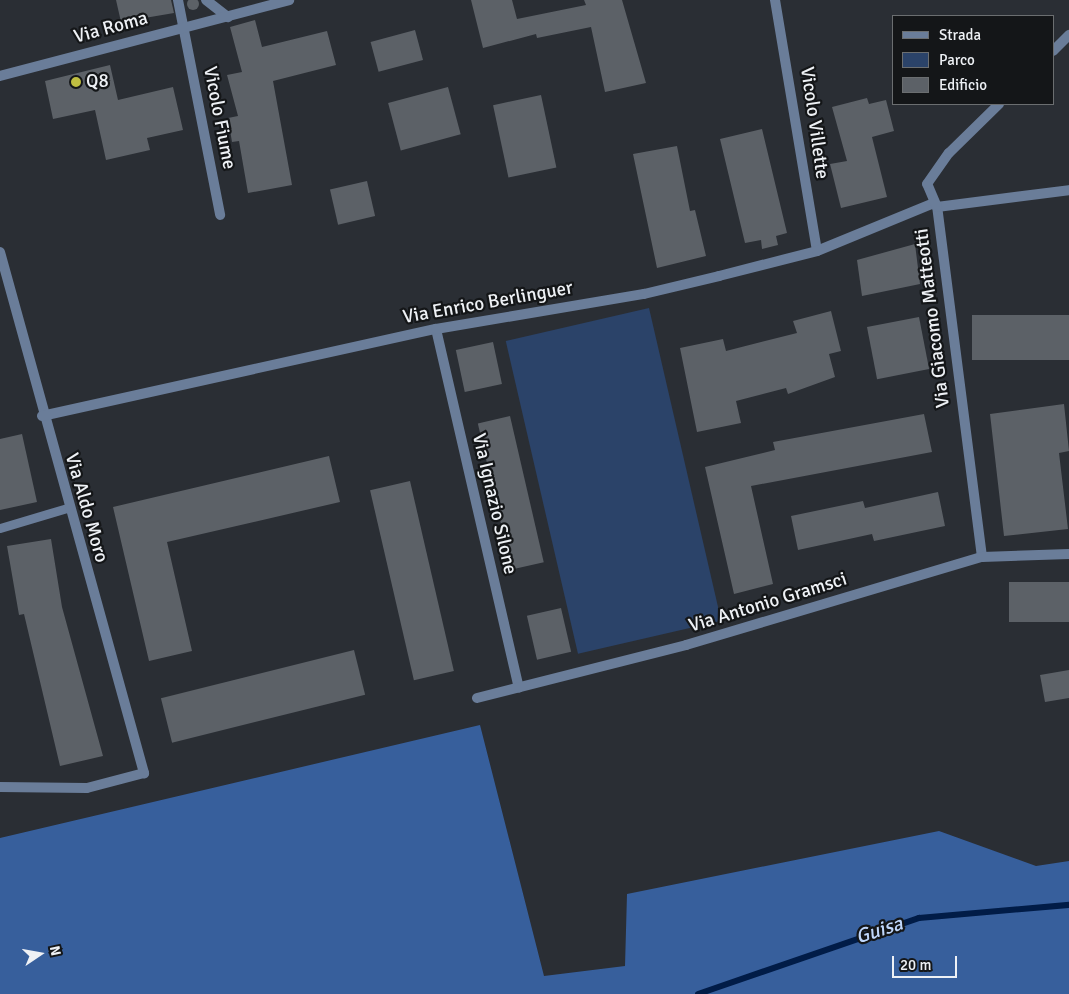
<!DOCTYPE html>
<style>
body{margin:0}
#map{position:relative;width:1069px;height:994px;overflow:hidden;background:#2a2e34;font-family:Signika,sans-serif}
div>[style]{position:absolute}
.green>*{inset:0;background:#2b4369;transform-origin:0 0}
.forest>*{inset:0;background:#375f9c}
.stream>*{height:6px;margin:-3px;padding:0 3px;transform-origin:3px;border-radius:3px;background:#011c47}
.building>*{inset:0;background:#5c6167;transform-origin:0 0}
.round{border-radius:50%}
.service>*{height:9px;margin:-4.5px;padding:0 4.5px;transform-origin:4.5px;border-radius:4.5px;background:#6a7d99}
.minor>*{height:10px;margin:-5px;padding:0 5px;transform-origin:5px;border-radius:5px;background:#6a7d99}
.dots>*{width:14px;height:14px;translate:-50% -50%;box-sizing:border-box;border:2px solid #141618;border-radius:50%}
span{translate:-50% -50%;white-space:nowrap;text-align:center;line-height:1.15;-webkit-text-stroke:4.5px #141618;paint-order:stroke}
.street-label{font-size:19px;color:#eef1f5}
.poi-label{font-size:19px;color:#eef1f5}
.left{translate:0 -50%;text-align:left}
.water-label{font-size:20px;color:#c0d7fb;font-style:italic}
.legend{position:absolute;left:892px;top:15px;width:162px;height:90px;box-sizing:border-box;background:#141618;border:1px solid #6b6e70;margin:0;padding:6px 9px;list-style:none;font-size:15px;color:#eef1f5}
.legend li{display:flex;align-items:center;gap:10px;height:25px}
.legend b{width:25px;border:1px solid #6b6e70}
.north{position:absolute;left:15px;top:929px;width:50px;height:50px;-webkit-text-stroke:4px #141618;paint-order:stroke;rotate:78deg;font-size:14px;font-weight:700;line-height:20px;text-align:center;color:#eef1f5}
.north::after{content:'';display:block;margin:auto;width:18px;height:22px;background:#eef1f5;clip-path:polygon(50% 0,100% 100%,50% 72%,0 100%)}
.scale{position:absolute;left:892px;top:956px;width:65px;height:22px;box-sizing:border-box;border:2px solid #eef1f5;border-top:0;padding-left:6px;font-size:15px;line-height:18px;white-space:nowrap;color:#eef1f5;-webkit-text-stroke:4px #141618;paint-order:stroke}
</style>
<div id="map">
<div class="green">
<div style="left:649px;top:308px;width:321px;height:147px;rotate:77deg"></div>
</div>
<div class="forest">
<div style="clip-path:polygon(480px 725px,544px 976px,625px 966px,627px 894px,939px 831px,1036px 866px,1069px 861px,1069px 994px,0 994px,0 838px)"></div>
</div>
<div class="stream">
<div style="left:698px;top:994px;width:234px;rotate:-19deg"></div>
<div style="left:919px;top:918px;width:151px;rotate:-5deg"></div>
</div>
<div class="building">
<div class="round" style="left:187px;top:-2px;width:12px;height:12px"></div>
<div style="clip-path:polygon(116px 0,171px 0,174px 13px,121px 22px)"></div>
<div style="clip-path:polygon(471px 0,512px 0,517px 19px,586px 5px,584px 0,622px 0,646px 83px,605px 92px,591px 27px,537px 38px,536px 34px,483px 48px)"></div>
<div style="clip-path:polygon(255px 20px,262px 47px,327px 31px,336px 65px,273px 81px,292px 185px,248px 193px,239px 141px,232px 142px,228px 118px,238px 116px,227px 75px,242px 72px,230px 27px)"></div>
<div style="left:415px;top:30px;width:31px;height:46px;rotate:75deg"></div>
<div style="clip-path:polygon(110px 65px,118px 100px,173px 87px,183px 130px,147px 138px,150px 150px,106px 160px,95px 110px,53px 119px,45px 81px)"></div>
<div style="left:448px;top:87px;width:49px;height:62px;rotate:75deg"></div>
<div style="left:541px;top:95px;width:74px;height:49px;rotate:78deg"></div>
<div style="clip-path:polygon(867px 98px,869px 104px,886px 100px,894px 131px,872px 137px,887px 197px,841px 208px,830px 164px,847px 161px,832px 107px)"></div>
<div style="clip-path:polygon(762px 129px,787px 233px,776px 236px,778px 245px,762px 249px,761px 240px,745px 243px,720px 139px)"></div>
<div style="clip-path:polygon(677px 146px,690px 211px,695px 210px,706px 256px,657px 268px,633px 154px)"></div>
<div style="left:367px;top:181px;width:36px;height:38px;rotate:77deg"></div>
<div style="clip-path:polygon(915px 244px,920px 284px,862px 296px,857px 260px)"></div>
<div style="clip-path:polygon(831px 311px,841px 351px,829px 354px,835px 377px,788px 394px,786px 388px,736px 401px,741px 423px,697px 432px,680px 348px,723px 339px,726px 351px,797px 333px,793px 321px)"></div>
<div style="left:1069px;top:315px;width:45px;height:97px;rotate:90deg"></div>
<div style="left:919px;top:317px;width:53px;height:53px;rotate:79deg"></div>
<div style="left:493px;top:342px;width:43px;height:38px;rotate:78deg"></div>
<div style="clip-path:polygon(1064px 404px,1069px 451px,1059px 453px,1068px 529px,1004px 536px,990px 414px)"></div>
<div style="clip-path:polygon(924px 414px,932px 452px,751px 486px,773px 584px,734px 594px,705px 467px,775px 450px,773px 442px)"></div>
<div style="left:510px;top:416px;width:150px;height:33px;rotate:77deg"></div>
<div style="clip-path:polygon(22px 434px,37px 502px,0 510px,0 439px)"></div>
<div style="clip-path:polygon(329px 456px,340px 502px,167px 542px,192px 651px,149px 661px,113px 507px)"></div>
<div style="left:410px;top:481px;width:195px;height:41px;rotate:77deg"></div>
<div style="clip-path:polygon(938px 492px,945px 526px,874px 541px,872px 534px,798px 550px,791px 516px,863px 501px,865px 508px)"></div>
<div style="clip-path:polygon(51px 539px,62px 607px,103px 756px,60px 766px,24px 614px,19px 615px,7px 546px)"></div>
<div style="left:1069px;top:582px;width:40px;height:60px;rotate:90deg"></div>
<div style="left:561px;top:608px;width:45px;height:35px;rotate:77deg"></div>
<div style="left:354px;top:650px;width:46px;height:199px;rotate:76deg"></div>
<div style="clip-path:polygon(1069px 670px,1069px 698px,1045px 702px,1040px 675px)"></div>
</div>
<div class="service">
<div style="left:0;top:528px;width:70px;rotate:-16.6deg"></div>
</div>
<div class="minor">
<div style="left:178px;top:0;width:219px;rotate:78.9deg"></div>
<div style="left:206px;top:0;width:28px;rotate:38deg"></div>
<div style="left:775px;top:0;width:254px;rotate:80.5deg"></div>
<div style="left:1053px;top:51px;width:23px;rotate:-45deg"></div>
<div style="left:0;top:76px;width:299px;rotate:-14.7deg"></div>
<div style="left:937px;top:207px;width:133px;rotate:-7.3deg"></div>
<div style="left:0;top:252px;width:541px;rotate:74.55deg"></div>
<div style="left:144px;top:773px;width:59px;rotate:165.3deg"></div>
<div style="left:87px;top:788px;width:87px;rotate:-179.3deg"></div>
<div style="left:436px;top:329px;width:368px;rotate:77deg"></div>
<div style="left:42px;top:416px;width:403px;rotate:-12.5deg"></div>
<div style="left:436px;top:329px;width:211px;rotate:-9.6deg"></div>
<div style="left:644px;top:294px;width:77px;rotate:-13.5deg"></div>
<div style="left:719px;top:276px;width:101px;rotate:-14.3deg"></div>
<div style="left:817px;top:251px;width:126px;rotate:-22.3deg"></div>
<div style="left:982px;top:557px;width:353px;rotate:-97.3deg"></div>
<div style="left:937px;top:207px;width:25px;rotate:-113deg"></div>
<div style="left:927px;top:184px;width:38px;rotate:-55deg"></div>
<div style="left:949px;top:153px;width:70px;rotate:-44.4deg"></div>
<div style="left:477px;top:698px;width:216px;rotate:-14.2deg"></div>
<div style="left:686px;top:645px;width:309px;rotate:-16.6deg"></div>
<div style="left:982px;top:557px;width:87px;rotate:-2deg"></div>
</div>
<div class="dots">
<div style="left:76px;top:82px;background:#bfbe41"></div>
</div>
<div class="street-label">
<span style="left:111px;top:28px;rotate:-15deg">Via Roma</span>
<span style="left:219px;top:118px;rotate:79deg">Vicolo Fiume</span>
<span style="left:814px;top:123px;rotate:82deg">Vicolo Villette</span>
<span style="left:488px;top:303px;rotate:-10deg">Via Enrico Berlinguer</span>
<span style="left:933px;top:318px;rotate:-97deg">Via Giacomo Matteotti</span>
<span style="left:494px;top:504px;rotate:77deg">Via Ignazio Silone</span>
<span style="left:86px;top:508px;rotate:74deg">Via Aldo Moro</span>
<span style="left:768px;top:603px;rotate:-17deg">Via Antonio Gramsci</span>
</div>
<div class="poi-label">
<span class="left" style="left:86px;top:82px">Q8</span>
</div>
<div class="water-label">
<span style="left:879px;top:930px;rotate:-18deg">Guisa</span>
</div>
<ul class="legend">
<li><b style="height:6px;background:#6a7d99"></b>Strada</li>
<li><b style="height:14px;background:#2b4369"></b>Parco</li>
<li><b style="height:14px;background:#5c6167"></b>Edificio</li>
</ul>
<div class="north">N</div>
<div class="scale">20 m</div>
</div>
